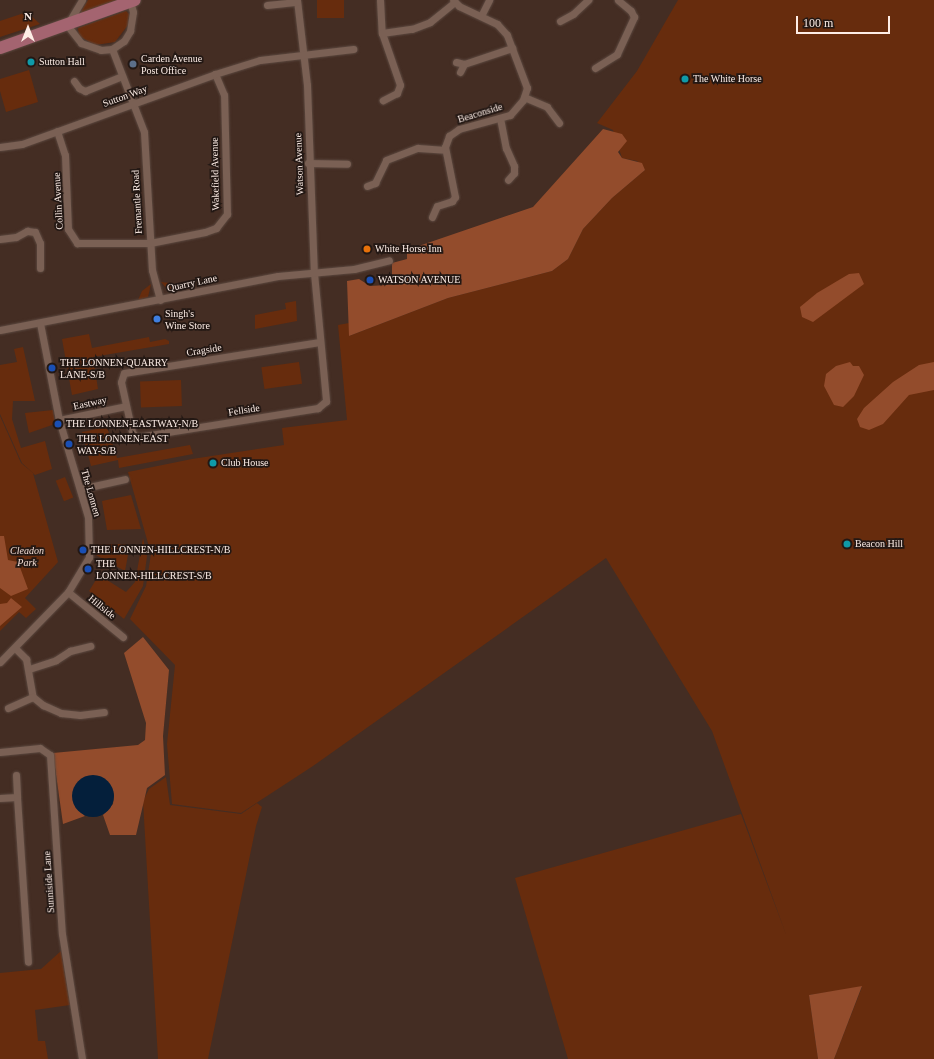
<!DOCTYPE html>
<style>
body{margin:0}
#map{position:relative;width:934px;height:1059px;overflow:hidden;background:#442d23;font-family:Georgia,serif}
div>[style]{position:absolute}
.green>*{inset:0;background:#672c0d;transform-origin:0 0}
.forest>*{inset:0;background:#934c2c}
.water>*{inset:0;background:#041f3b}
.round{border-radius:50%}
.roads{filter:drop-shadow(0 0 1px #5c4940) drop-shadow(0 0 1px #5c4940)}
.street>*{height:7px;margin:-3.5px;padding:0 3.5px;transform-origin:3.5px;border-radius:3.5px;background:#7a6054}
.primary>*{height:12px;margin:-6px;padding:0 6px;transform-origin:6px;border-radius:6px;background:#a46470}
.dots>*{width:11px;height:11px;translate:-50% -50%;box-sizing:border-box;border:2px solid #231814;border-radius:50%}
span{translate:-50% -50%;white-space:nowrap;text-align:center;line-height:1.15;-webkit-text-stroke:3.5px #231814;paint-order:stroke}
.poi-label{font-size:10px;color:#fdede6}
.left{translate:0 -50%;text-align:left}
.street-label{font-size:10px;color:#fdede6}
.park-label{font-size:10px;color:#f1dbd2;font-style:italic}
.north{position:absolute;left:8px;top:8px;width:40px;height:40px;-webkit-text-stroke:3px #231814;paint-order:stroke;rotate:0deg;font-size:11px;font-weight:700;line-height:16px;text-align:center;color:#fdede6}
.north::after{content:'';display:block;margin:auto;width:14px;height:18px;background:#fdede6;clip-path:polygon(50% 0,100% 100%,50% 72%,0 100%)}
.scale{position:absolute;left:796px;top:16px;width:94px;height:18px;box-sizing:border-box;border:2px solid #fdede6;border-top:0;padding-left:5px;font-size:12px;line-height:14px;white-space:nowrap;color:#fdede6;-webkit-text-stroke:3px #231814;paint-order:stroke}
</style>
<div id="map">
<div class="green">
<div style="clip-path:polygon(88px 0,117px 0,78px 16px)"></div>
<div style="left:317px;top:0;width:27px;height:18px"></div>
<div style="clip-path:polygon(678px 0,934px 0,934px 1059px,834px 1059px,862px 987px,809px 995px,818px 1059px,568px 1059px,515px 878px,741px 814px,787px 937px,712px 731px,606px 558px,313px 766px,241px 813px,172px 804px,167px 744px,175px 665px,130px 619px,146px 586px,151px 554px,128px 472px,192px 459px,284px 445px,282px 428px,347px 420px,338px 325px,349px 323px,349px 336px,448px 298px,552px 271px,568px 259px,583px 229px,612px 198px,645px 170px,637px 161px,622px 158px,613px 130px,597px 123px,637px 71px)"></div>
<div style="clip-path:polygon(126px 11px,129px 14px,128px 25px,115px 42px,95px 45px,79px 36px,78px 28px)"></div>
<div style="clip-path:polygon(27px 12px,40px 24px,0 37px,0 21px)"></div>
<div style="clip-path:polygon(29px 70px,38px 102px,6px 112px,0 91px,0 79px)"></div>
<div style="clip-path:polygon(161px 282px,169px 283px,179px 290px,170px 292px)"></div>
<div style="clip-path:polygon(151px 284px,148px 297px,138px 300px,142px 291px)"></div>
<div style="clip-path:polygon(296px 301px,297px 321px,255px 329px,255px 315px,286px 309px,285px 303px)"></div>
<div style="clip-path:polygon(89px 334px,92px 348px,149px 337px,150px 342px,165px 339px,169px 341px,169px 344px,93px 357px,98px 389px,72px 395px,62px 339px)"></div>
<div style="clip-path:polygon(23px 347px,35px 401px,13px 401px,12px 419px,21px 448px,45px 441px,52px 469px,35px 475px,22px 463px,0 414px,0 365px,17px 362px,14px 349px)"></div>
<div style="left:299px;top:362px;width:22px;height:38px;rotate:82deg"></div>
<div style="left:181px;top:380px;width:26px;height:41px;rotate:88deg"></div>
<div style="clip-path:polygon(53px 410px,55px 424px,29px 433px,25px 413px)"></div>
<div style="clip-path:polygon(0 416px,21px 463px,33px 473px,58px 562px,25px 598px,36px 609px,26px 618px,19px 612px,0 631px)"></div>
<div style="clip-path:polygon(107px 427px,117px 458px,190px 445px,193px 454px,119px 468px,118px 460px,91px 466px,82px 432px)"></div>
<div style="left:65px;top:477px;width:22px;height:10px;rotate:68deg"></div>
<div style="clip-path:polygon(131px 495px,141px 529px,107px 530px,102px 501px)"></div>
<div style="clip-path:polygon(143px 538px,147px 556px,143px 586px,124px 619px,89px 591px,99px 575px,126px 592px,135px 582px)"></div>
<div style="clip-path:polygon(95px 544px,130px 544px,125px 571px,94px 554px)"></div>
<div style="clip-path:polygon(166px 777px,170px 805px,241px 814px,257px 803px,262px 807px,256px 826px,208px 1059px,158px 1059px,143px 801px,149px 789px)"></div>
<div style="clip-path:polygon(61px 951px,70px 1005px,35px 1010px,38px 1041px,45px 1041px,48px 1059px,0 1059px,0 973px,41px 969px)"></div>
</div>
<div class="forest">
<div style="clip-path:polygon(603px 129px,622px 134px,627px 141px,618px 152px,622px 158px,642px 163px,645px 170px,612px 198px,583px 229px,568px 259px,552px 271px,448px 298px,349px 336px,347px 281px,359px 279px,370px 286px,387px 285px,392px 280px,392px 263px,407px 259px,407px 250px,533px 207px)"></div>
<div style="clip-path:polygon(859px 273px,864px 284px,813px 322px,802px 317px,800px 307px,817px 293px,849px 274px)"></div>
<div style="clip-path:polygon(850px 362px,853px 366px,859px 366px,864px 375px,854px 396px,843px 407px,834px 405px,824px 386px,826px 374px,836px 366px)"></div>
<div style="clip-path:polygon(934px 362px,934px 390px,909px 395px,883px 424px,869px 430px,860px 427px,857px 419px,864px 408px,893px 382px,919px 365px)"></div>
<div style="clip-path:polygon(0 536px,4px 536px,8px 560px,18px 562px,28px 589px,11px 596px,0 588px)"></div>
<div style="clip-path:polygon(11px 598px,22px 607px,0 626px,0 604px,7px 603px)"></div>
<div style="clip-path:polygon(143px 637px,169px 670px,163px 736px,165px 775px,147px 788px,136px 835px,110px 835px,103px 815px,113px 804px,114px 794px,99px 776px,84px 777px,75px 806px,85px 816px,63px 824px,53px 753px,138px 745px,145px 740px,146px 723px,124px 653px)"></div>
<div style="clip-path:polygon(862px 986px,834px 1059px,818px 1059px,809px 995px)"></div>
</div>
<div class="water">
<div class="round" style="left:72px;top:775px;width:42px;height:42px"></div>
</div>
<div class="roads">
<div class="street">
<div style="left:82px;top:0;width:29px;rotate:121deg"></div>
<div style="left:67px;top:25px;width:23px;rotate:52deg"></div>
<div style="left:81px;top:43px;width:21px;rotate:19deg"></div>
<div style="left:101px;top:50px;width:11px;rotate:-5deg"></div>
<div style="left:112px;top:49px;width:14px;rotate:-34deg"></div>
<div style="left:124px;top:41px;width:12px;rotate:-59deg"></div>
<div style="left:130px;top:31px;width:19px;rotate:-81deg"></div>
<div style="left:133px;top:12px;width:11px;rotate:-105deg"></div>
<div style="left:297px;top:0;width:86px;rotate:83.3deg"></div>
<div style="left:307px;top:85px;width:188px;rotate:87.9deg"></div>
<div style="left:314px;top:273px;width:129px;rotate:84.6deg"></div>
<div style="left:326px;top:401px;width:11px;rotate:139deg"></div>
<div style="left:318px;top:408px;width:184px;rotate:170.9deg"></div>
<div style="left:136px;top:437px;width:6px;rotate:-129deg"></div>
<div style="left:132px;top:432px;width:51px;rotate:-102.4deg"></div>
<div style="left:121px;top:382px;width:9px;rotate:-72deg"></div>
<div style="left:124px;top:373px;width:198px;rotate:-9deg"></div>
<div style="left:380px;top:0;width:33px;rotate:87deg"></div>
<div style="left:382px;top:33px;width:55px;rotate:70.9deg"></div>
<div style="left:400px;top:85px;width:9px;rotate:111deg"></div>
<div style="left:397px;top:93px;width:16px;rotate:153deg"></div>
<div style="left:267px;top:5px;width:30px;rotate:-6deg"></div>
<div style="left:481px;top:16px;width:18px;rotate:-63deg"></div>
<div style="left:560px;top:21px;width:15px;rotate:-28deg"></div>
<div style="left:573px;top:14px;width:21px;rotate:-43deg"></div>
<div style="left:382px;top:33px;width:30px;rotate:-8deg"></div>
<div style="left:412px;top:29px;width:19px;rotate:-21deg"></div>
<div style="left:430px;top:22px;width:32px;rotate:-39deg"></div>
<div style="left:112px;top:49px;width:89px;rotate:68.9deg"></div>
<div style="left:144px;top:132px;width:138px;rotate:86.7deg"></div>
<div style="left:152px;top:270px;width:31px;rotate:75deg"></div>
<div style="left:456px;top:62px;width:8px;rotate:14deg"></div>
<div style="left:464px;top:64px;width:51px;rotate:-18.4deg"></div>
<div style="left:595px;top:68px;width:26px;rotate:-32deg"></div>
<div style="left:617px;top:54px;width:41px;rotate:-65.3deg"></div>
<div style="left:634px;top:17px;width:7px;rotate:-117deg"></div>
<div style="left:631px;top:11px;width:17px;rotate:-140deg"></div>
<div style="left:460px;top:72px;width:9px;rotate:-63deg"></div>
<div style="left:74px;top:81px;width:9px;rotate:54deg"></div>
<div style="left:79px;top:88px;width:7px;rotate:27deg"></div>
<div style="left:85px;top:91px;width:40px;rotate:-22deg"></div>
<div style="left:524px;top:97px;width:25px;rotate:23deg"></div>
<div style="left:547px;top:107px;width:20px;rotate:53deg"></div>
<div style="left:500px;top:118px;width:31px;rotate:79deg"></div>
<div style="left:506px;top:148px;width:20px;rotate:66deg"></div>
<div style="left:514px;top:166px;width:7px;rotate:90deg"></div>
<div style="left:514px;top:173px;width:9px;rotate:131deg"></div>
<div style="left:57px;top:131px;width:25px;rotate:72deg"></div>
<div style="left:65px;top:155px;width:74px;rotate:87.7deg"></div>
<div style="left:68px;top:229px;width:17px;rotate:57deg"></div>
<div style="left:77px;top:243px;width:73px"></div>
<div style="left:150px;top:243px;width:56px;rotate:-11.3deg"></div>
<div style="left:205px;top:232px;width:12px;rotate:-20deg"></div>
<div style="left:216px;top:228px;width:18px;rotate:-52deg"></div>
<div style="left:227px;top:214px;width:119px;rotate:-91.4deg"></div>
<div style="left:224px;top:95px;width:23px;rotate:-113deg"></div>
<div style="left:0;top:147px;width:22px;rotate:-8deg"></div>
<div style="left:22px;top:144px;width:205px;rotate:-19.9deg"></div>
<div style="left:215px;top:74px;width:47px;rotate:-17.3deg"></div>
<div style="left:260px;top:60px;width:94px;rotate:-6.7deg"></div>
<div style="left:308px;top:163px;width:39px;rotate:1deg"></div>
<div style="left:367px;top:186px;width:9px;rotate:-21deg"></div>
<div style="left:375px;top:183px;width:25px;rotate:-64deg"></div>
<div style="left:386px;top:160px;width:34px;rotate:-21deg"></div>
<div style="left:418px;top:148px;width:27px;rotate:4deg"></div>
<div style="left:432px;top:217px;width:12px;rotate:-66deg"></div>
<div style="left:437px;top:206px;width:16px;rotate:-18deg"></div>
<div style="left:452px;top:201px;width:5px;rotate:-53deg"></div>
<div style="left:455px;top:197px;width:51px;rotate:-101.3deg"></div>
<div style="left:445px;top:147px;width:12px;rotate:-70deg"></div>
<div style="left:449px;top:136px;width:12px;rotate:-35deg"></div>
<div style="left:459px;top:129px;width:53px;rotate:-15.4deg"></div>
<div style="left:510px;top:115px;width:20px;rotate:-49deg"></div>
<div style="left:523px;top:100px;width:13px;rotate:-72deg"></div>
<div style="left:527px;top:88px;width:57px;rotate:-110.7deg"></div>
<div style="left:507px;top:35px;width:15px;rotate:-132deg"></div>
<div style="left:497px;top:24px;width:42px;rotate:-154.7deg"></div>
<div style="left:459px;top:6px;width:8px;rotate:-135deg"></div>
<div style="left:0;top:239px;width:16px;rotate:-7deg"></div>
<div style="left:16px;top:237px;width:13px;rotate:-29deg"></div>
<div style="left:27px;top:231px;width:8px;rotate:7deg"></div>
<div style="left:35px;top:232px;width:12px;rotate:66deg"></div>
<div style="left:40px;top:243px;width:25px;rotate:90deg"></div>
<div style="left:0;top:330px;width:283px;rotate:-11deg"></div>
<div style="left:278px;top:276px;width:76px;rotate:-5.3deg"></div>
<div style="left:354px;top:269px;width:36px;rotate:-14deg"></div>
<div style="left:59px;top:420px;width:68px;rotate:-11.8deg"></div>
<div style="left:80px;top:489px;width:46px;rotate:-12.5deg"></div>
<div style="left:68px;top:592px;width:71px;rotate:39.3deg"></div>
<div style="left:15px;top:648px;width:16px;rotate:45deg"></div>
<div style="left:26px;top:659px;width:39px;rotate:80deg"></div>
<div style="left:33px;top:697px;width:13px;rotate:39deg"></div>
<div style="left:43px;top:705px;width:20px;rotate:24deg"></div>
<div style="left:61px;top:713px;width:19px;rotate:6deg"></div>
<div style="left:80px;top:715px;width:24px;rotate:-7deg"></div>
<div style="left:0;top:662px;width:98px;rotate:-45.8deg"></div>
<div style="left:68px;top:592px;width:41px;rotate:-59deg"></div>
<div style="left:89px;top:557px;width:40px;rotate:-91.4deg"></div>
<div style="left:88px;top:517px;width:101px;rotate:-106.6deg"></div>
<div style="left:59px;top:420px;width:99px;rotate:-101.1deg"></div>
<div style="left:29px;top:669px;width:28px;rotate:-18deg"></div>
<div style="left:56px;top:660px;width:17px;rotate:-33deg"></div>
<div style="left:70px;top:651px;width:21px;rotate:-14deg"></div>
<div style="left:8px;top:708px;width:27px;rotate:-24deg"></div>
<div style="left:0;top:752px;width:40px;rotate:-5.7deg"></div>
<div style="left:40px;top:748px;width:12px;rotate:35deg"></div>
<div style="left:50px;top:755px;width:179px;rotate:86.2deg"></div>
<div style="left:62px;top:934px;width:127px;rotate:80.9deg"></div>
<div style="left:16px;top:775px;width:22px;rotate:87deg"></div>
<div style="left:0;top:798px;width:17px;rotate:-3deg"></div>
<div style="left:17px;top:797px;width:165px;rotate:86.2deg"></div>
</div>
<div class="primary">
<div style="left:0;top:48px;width:143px;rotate:-19.6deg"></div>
</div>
</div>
<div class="dots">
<div style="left:31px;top:62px;background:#0f9aa8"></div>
<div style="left:133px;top:64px;background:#5c6f8a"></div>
<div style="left:685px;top:79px;background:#0f9aa8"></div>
<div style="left:367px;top:249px;background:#e8710a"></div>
<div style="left:370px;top:280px;background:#1a4fb4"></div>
<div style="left:157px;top:319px;background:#3f7fe0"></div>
<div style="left:52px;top:368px;background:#1a4fb4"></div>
<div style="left:58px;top:424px;background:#1a4fb4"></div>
<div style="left:69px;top:444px;background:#1a4fb4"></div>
<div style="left:213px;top:463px;background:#0f9aa8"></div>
<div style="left:847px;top:544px;background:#0f9aa8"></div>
<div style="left:83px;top:550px;background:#1a4fb4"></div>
<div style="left:88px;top:569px;background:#1a4fb4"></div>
</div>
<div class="poi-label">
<span class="left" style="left:141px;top:64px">Carden Avenue<br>Post Office</span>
<span class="left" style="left:39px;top:62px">Sutton Hall</span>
<span class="left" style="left:693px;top:79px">The White Horse</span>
<span class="left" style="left:375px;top:249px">White Horse Inn</span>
<span class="left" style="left:378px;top:280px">WATSON AVENUE</span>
<span class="left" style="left:165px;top:319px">Singh's<br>Wine Store</span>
<span class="left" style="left:60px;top:368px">THE LONNEN-QUARRY<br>LANE-S/B</span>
<span class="left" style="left:66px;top:424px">THE LONNEN-EASTWAY-N/B</span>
<span class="left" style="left:77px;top:444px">THE LONNEN-EAST<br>WAY-S/B</span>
<span class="left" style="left:221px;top:463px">Club House</span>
<span class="left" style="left:855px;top:544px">Beacon Hill</span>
<span class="left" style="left:91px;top:550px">THE LONNEN-HILLCREST-N/B</span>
<span class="left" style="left:96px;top:569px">THE<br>LONNEN-HILLCREST-S/B</span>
</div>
<div class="street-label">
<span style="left:125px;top:96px;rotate:-20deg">Sutton Way</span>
<span style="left:480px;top:113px;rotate:-17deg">Beaconside</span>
<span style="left:299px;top:164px;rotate:-92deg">Watson Avenue</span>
<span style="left:215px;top:174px;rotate:-91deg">Wakefield Avenue</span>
<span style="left:58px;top:201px;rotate:-93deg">Collin Avenue</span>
<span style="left:137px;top:202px;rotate:-93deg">Fremantle Road</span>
<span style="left:192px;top:283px;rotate:-12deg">Quarry Lane</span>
<span style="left:204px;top:350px;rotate:-9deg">Cragside</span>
<span style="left:90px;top:403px;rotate:-12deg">Eastway</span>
<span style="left:244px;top:410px;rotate:-9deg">Fellside</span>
<span style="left:91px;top:493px;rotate:74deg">The Lonnen</span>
<span style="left:102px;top:607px;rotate:39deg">Hillside</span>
<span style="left:49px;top:882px;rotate:-94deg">Sunniside Lane</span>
</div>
<div class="park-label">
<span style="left:27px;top:556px">Cleadon<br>Park</span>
</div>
<div class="north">N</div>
<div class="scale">100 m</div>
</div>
